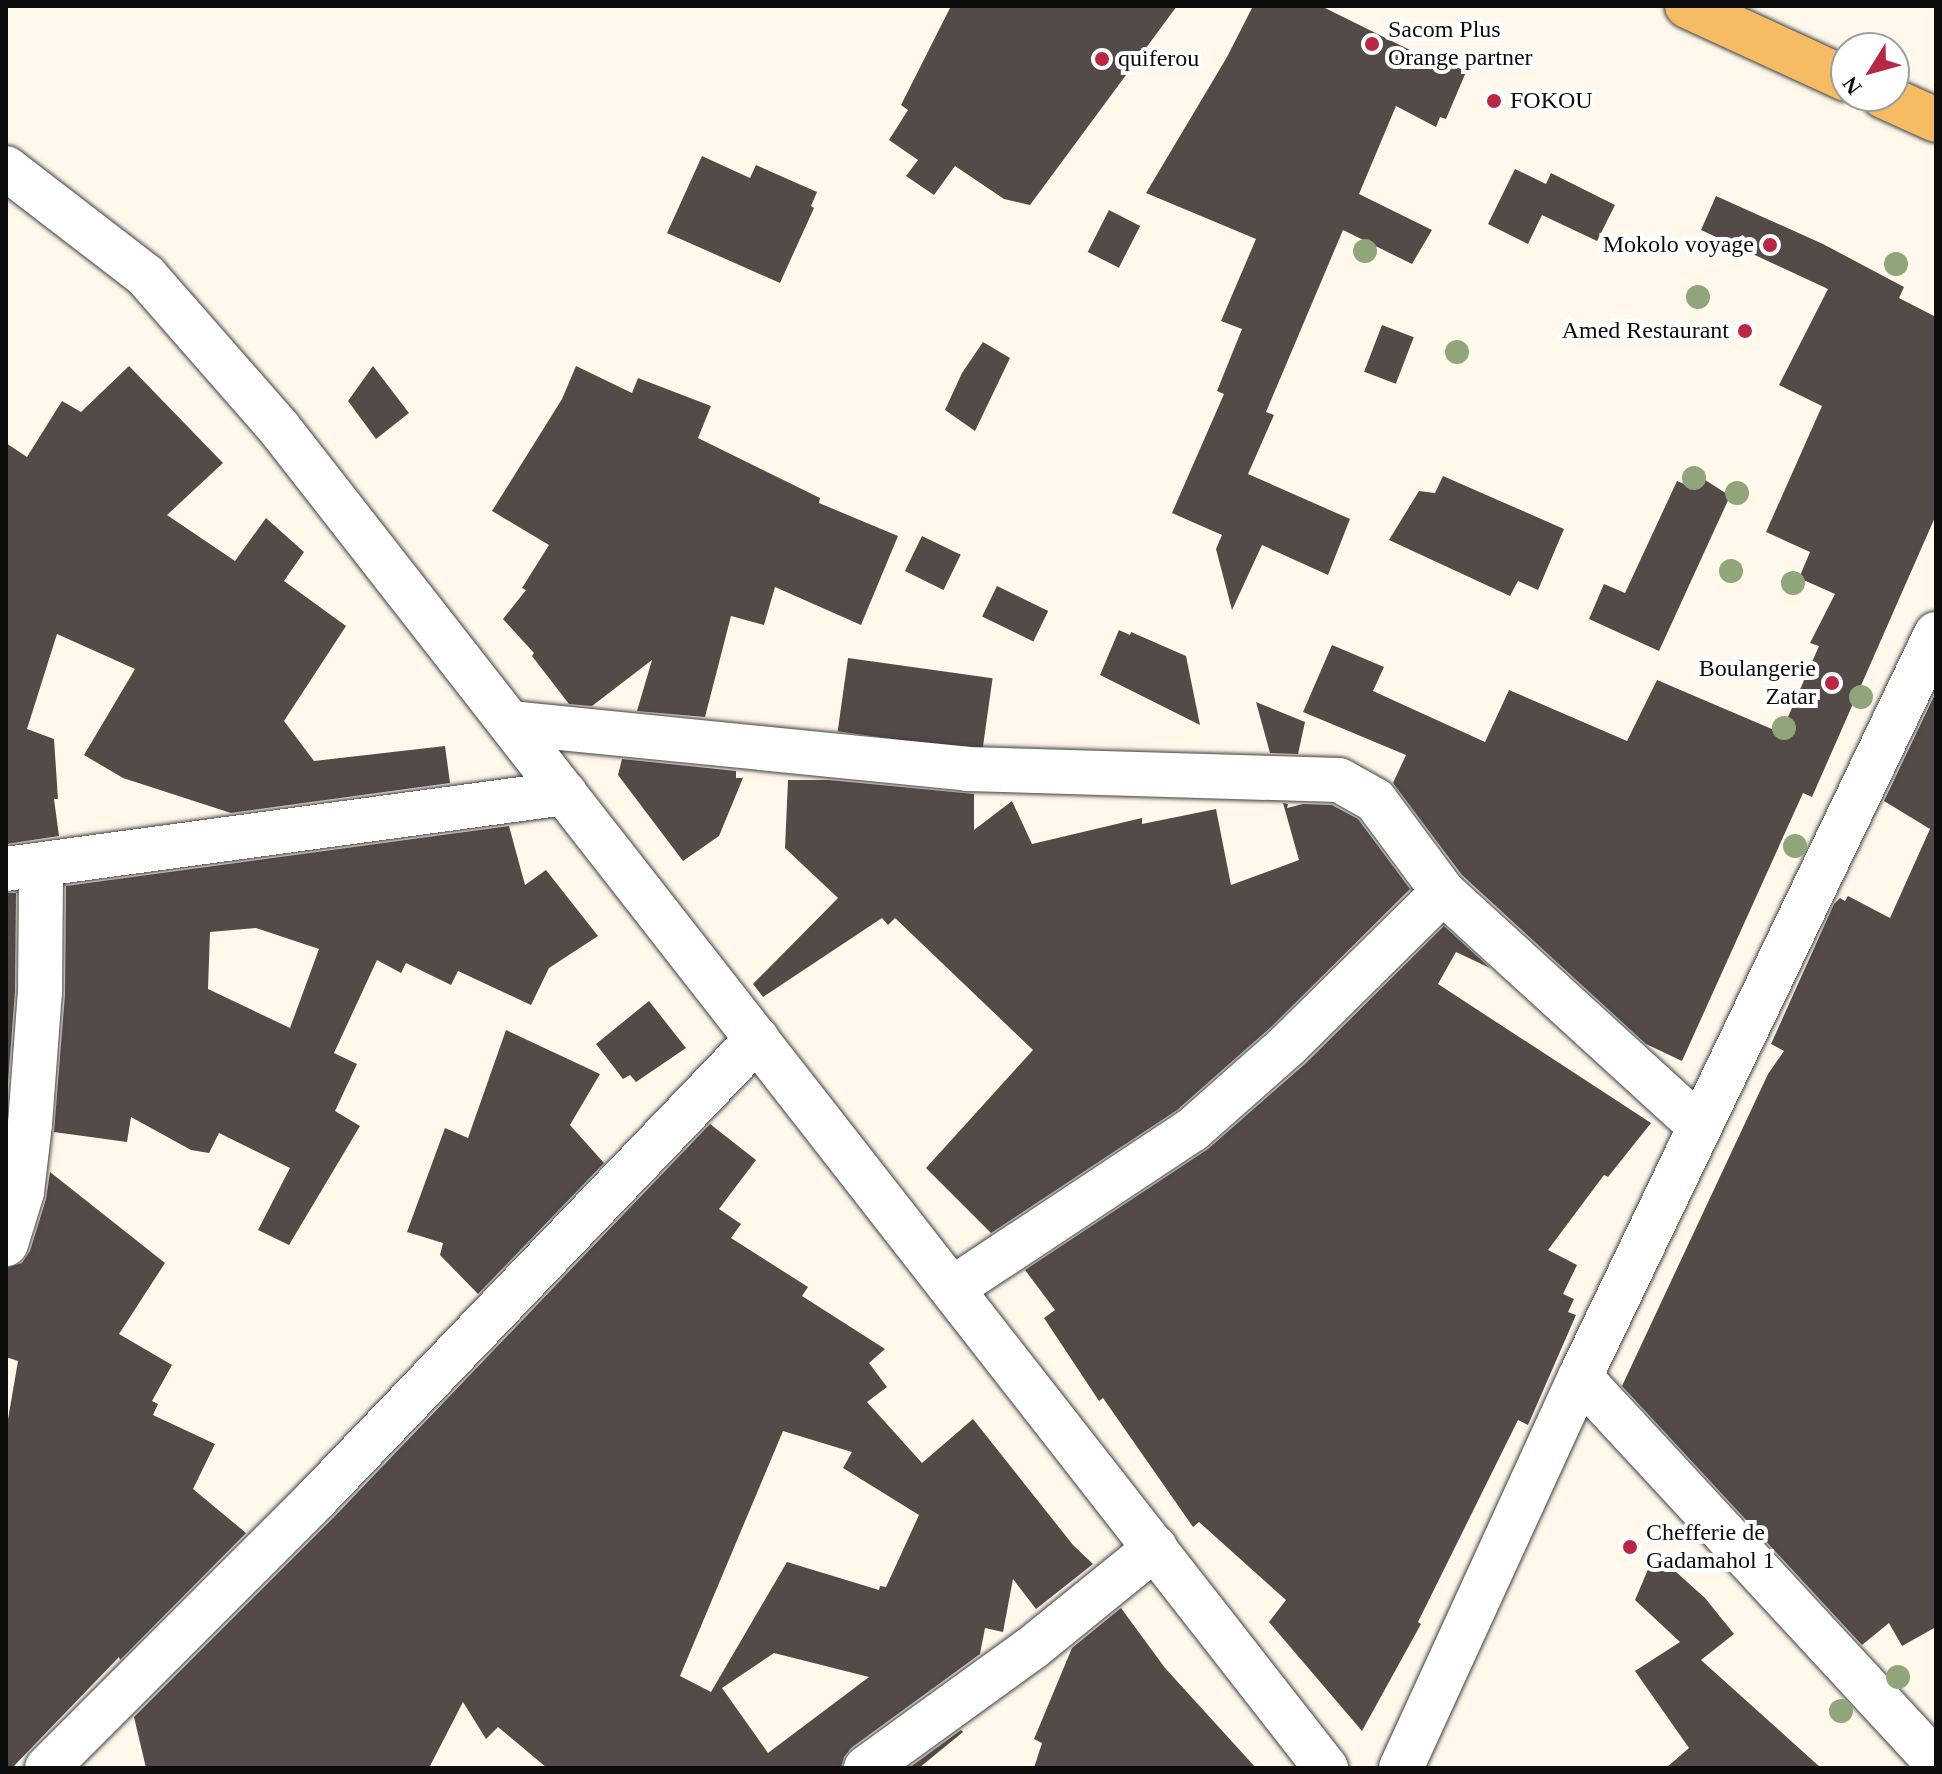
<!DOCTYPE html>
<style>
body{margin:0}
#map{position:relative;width:1942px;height:1774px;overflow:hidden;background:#fff8eb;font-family:Georgia,serif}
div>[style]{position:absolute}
.building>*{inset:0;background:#544b48;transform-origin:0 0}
.roads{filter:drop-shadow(0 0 2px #3f3f3f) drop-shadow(0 0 2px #3f3f3f)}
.minor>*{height:44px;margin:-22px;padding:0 22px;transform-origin:22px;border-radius:22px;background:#fff}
.major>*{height:44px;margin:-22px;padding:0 22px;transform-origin:22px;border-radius:22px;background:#f5bc64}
.trees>*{width:24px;height:24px;margin:-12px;border-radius:50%;background:#90a57a}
.dots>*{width:22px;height:22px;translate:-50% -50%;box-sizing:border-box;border:4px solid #fff;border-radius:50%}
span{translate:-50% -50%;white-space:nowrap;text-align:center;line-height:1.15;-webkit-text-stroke:8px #fff;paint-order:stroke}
.poi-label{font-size:24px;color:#0c0c0c}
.left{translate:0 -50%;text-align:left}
.right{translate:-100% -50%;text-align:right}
.frame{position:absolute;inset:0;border:8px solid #0c0c0c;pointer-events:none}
.north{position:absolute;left:1830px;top:32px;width:80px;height:80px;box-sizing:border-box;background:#fff;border:2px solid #9e9e9e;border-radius:50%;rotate:233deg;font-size:22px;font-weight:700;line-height:32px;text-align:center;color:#0c0c0c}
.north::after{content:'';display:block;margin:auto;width:28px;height:36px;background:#b82844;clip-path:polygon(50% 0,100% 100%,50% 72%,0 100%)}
</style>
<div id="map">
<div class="building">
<div style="clip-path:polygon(951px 6px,1177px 6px,1030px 205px,1004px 199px,955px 166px,934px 195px,906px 176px,918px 160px,889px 140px,908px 110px,901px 105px)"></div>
<div style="clip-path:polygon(1253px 6px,1321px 6px,1424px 57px,1428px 51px,1466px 72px,1446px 119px,1440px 117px,1436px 127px,1396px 106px,1359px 194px,1432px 230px,1412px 264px,1343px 230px,1266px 412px,1274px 415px,1248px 474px,1350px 519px,1328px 575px,1262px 545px,1232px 610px,1216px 549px,1222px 535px,1172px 513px,1224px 394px,1217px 391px,1242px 329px,1221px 321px,1256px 239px,1146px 193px,1227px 57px)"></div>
<div style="clip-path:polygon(702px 156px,750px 178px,756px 165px,817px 192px,811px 206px,814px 208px,780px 283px,667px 233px)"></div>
<div style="clip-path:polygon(1515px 169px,1546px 184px,1551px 173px,1615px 205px,1597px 241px,1542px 215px,1528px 244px,1488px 224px)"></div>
<div style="clip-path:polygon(1716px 196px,1823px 244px,1904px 287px,1899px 298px,1936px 317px,1936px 515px,1812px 797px,1803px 793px,1682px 1061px,1646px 1044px,1462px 875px,1393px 783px,1406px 755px,1303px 712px,1332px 645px,1384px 667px,1373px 691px,1485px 742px,1509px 690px,1627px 741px,1657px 680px,1781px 733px,1819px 646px,1810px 643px,1835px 594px,1799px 578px,1810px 552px,1766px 532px,1822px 406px,1779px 385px,1828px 289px,1701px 230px)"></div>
<div style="left:1109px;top:210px;width:35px;height:47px;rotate:27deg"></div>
<div style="left:1382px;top:325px;width:34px;height:50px;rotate:21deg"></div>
<div style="clip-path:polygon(983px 342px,1010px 358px,975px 431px,945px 410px,962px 373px)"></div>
<div style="clip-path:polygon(129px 366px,223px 463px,167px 515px,235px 561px,266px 518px,304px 552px,284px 581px,346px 626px,284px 721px,314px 761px,445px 746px,450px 783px,231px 813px,123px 778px,84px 755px,135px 669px,57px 634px,27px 729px,54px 739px,58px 799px,54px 799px,59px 836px,6px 844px,6px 443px,27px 457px,62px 401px,81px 412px)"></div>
<div style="clip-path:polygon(373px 366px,409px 413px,376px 439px,348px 401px)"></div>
<div style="clip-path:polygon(576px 366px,632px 393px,638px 378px,711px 406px,698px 438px,820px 498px,819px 503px,898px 536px,861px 625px,775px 587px,764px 625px,731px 616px,705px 717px,637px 711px,652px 660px,592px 706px,569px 704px,532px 656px,534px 653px,503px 619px,526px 590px,522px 588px,549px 545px,492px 511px,562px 399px)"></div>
<div style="clip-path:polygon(1696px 474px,1730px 496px,1659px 651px,1589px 619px,1604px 584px,1625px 593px,1677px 481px,1689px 486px)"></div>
<div style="clip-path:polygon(1443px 476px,1564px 529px,1538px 590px,1518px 581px,1510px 596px,1389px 540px,1419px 491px,1435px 493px)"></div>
<div style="left:922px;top:536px;width:43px;height:39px;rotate:26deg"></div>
<div style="left:997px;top:586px;width:57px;height:34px;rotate:26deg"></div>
<div style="clip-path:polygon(1119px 630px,1130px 635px,1131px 632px,1186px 656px,1200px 725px,1100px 675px)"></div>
<div style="left:848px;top:658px;width:146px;height:74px;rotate:8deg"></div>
<div style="clip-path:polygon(1936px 692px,1936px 1627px,1902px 1646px,1889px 1623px,1862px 1645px,1622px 1386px,1768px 1074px,1784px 1051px,1771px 1044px,1834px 904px,1840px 898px,1845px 901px,1848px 896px,1890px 918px,1930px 829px,1884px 801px)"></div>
<div style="clip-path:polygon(1256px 702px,1305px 722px,1298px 754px,1270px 753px)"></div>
<div style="clip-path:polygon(622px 759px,736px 771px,736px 778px,743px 778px,719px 836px,683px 861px,618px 775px)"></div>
<div style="clip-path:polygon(788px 780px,829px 780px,974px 794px,974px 830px,1012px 801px,1032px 844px,1142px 818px,1142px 824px,1216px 809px,1231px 885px,1299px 860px,1283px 803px,1288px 804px,1287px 808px,1303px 804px,1332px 805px,1358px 819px,1410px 889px,1271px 1027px,1177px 1110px,991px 1233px,926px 1168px,1033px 1050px,895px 918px,888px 925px,882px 918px,763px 997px,753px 984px,838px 898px,785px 848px)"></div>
<div style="clip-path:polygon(evenodd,509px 826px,525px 885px,546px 870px,598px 936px,549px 968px,531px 1005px,458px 971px,451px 985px,406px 963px,401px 973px,377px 960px,334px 1053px,357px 1064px,335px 1111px,360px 1126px,289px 1245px,258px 1230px,290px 1168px,219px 1133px,209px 1153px,191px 1150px,131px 1117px,127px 1142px,54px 1132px,65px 994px,66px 886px,509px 826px,256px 928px,319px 949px,290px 1028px,208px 989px,210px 932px,256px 928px)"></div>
<div style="clip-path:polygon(6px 893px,16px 893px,15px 991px,6px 1110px)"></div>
<div style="clip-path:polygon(1444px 926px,1490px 968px,1456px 952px,1438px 984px,1651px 1123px,1608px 1177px,1604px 1175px,1548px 1250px,1577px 1265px,1563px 1294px,1574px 1299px,1568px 1312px,1576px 1315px,1528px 1425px,1518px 1420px,1418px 1622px,1421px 1624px,1362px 1731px,1269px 1622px,1286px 1600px,1199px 1522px,1193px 1527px,1103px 1398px,1099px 1401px,1044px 1318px,1055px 1310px,1025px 1270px,1208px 1149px,1306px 1063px)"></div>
<div style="clip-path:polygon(649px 1001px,686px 1048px,636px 1082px,630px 1075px,623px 1079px,596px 1044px)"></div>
<div style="clip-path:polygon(506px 1030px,600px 1074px,570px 1125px,604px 1163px,478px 1294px,440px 1255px,443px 1243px,407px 1232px,445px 1128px,468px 1138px)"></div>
<div style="clip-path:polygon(evenodd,710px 1124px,756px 1160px,719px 1209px,741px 1224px,731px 1238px,808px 1287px,802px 1296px,885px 1349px,869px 1363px,887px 1387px,867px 1402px,922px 1463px,973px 1419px,1073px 1545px,1093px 1564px,1036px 1609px,1013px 1579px,1003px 1632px,985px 1628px,980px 1654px,851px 1748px,844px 1757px,841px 1768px,547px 1768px,498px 1727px,486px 1739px,463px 1702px,429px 1768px,146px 1768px,134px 1717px,335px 1516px,710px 1124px,783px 1431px,852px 1452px,843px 1468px,919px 1515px,886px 1587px,880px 1586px,879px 1590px,787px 1562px,711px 1692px,680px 1676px,783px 1431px,710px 1124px,774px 1653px,869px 1677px,768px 1753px,722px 1688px,774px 1653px)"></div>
<div style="clip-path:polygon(50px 1172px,165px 1263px,119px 1334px,172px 1365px,152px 1401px,158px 1404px,153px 1415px,215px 1444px,193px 1489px,246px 1533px,120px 1660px,119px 1657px,12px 1768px,6px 1768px,6px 1431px,18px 1361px,6px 1357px,6px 1268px,22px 1263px,30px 1251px,46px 1199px)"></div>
<div style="clip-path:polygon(1655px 1553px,1705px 1598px,1734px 1634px,1701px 1660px,1821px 1768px,1666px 1768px,1689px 1748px,1635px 1671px,1680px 1642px,1635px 1600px)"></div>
<div style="clip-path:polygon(1121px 1608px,1165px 1668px,1256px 1768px,1034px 1768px,1042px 1743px,1034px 1739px,1072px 1648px)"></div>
<div style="clip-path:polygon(961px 1730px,963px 1732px,919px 1768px,909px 1768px)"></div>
</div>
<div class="roads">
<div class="minor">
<div style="left:6px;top:168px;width:177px;rotate:37.6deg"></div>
<div style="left:146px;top:276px;width:202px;rotate:48.8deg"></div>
<div style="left:279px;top:428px;width:1701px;rotate:52deg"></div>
<div style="left:510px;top:723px;width:459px;rotate:5.7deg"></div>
<div style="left:967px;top:769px;width:372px;rotate:1.7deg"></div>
<div style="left:1339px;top:780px;width:41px;rotate:29.1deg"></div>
<div style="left:1375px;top:800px;width:114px;rotate:53.5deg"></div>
<div style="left:1443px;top:892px;width:347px;rotate:42.4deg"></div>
<div style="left:6px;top:869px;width:564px;rotate:-7.74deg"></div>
<div style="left:6px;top:1244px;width:54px;rotate:-72.9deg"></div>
<div style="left:22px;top:1192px;width:68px;rotate:-83.3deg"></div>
<div style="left:30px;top:1124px;width:132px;rotate:-85.7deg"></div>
<div style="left:40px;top:992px;width:127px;rotate:-89.5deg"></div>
<div style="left:953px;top:1288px;width:287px;rotate:-33.5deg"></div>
<div style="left:1192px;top:1130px;width:128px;rotate:-41.5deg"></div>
<div style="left:1288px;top:1045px;width:218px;rotate:-44.6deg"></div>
<div style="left:1580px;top:1377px;width:524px;rotate:47.24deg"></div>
<div style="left:47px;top:1768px;width:382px;rotate:-45deg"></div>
<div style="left:317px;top:1498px;width:636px;rotate:-46.21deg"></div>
<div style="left:866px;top:1768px;width:205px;rotate:-35.9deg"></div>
<div style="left:1032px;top:1648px;width:159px;rotate:-39.1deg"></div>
<div style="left:1401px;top:1768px;width:430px;rotate:-65.4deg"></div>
<div style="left:1580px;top:1377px;width:824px;rotate:-64.4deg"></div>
</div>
<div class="major">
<div style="left:1687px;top:6px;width:175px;rotate:24.7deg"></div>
<div style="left:1883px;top:96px;width:58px;rotate:24.4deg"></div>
</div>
</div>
<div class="trees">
<div style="left:1365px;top:251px"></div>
<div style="left:1896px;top:264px"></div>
<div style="left:1698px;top:297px"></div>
<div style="left:1457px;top:352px"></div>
<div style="left:1694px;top:478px"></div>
<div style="left:1737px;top:493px"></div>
<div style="left:1731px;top:571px"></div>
<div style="left:1793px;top:583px"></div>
<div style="left:1861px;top:697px"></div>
<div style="left:1784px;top:728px"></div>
<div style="left:1795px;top:846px"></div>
<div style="left:1898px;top:1677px"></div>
<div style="left:1841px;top:1711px"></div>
</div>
<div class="dots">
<div style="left:1372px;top:44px;background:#b82844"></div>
<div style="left:1102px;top:59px;background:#b82844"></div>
<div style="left:1494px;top:101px;background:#b82844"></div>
<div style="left:1770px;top:245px;background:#b82844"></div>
<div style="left:1745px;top:331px;background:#b82844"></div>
<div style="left:1832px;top:683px;background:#b82844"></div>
<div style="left:1630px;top:1547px;background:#b82844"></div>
</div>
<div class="poi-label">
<span class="left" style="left:1388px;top:44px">Sacom Plus<br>Orange partner</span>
<span class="left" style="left:1118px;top:59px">quiferou</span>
<span class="left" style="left:1510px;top:101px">FOKOU</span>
<span class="right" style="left:1754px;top:245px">Mokolo voyage</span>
<span class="right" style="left:1729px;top:331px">Amed Restaurant</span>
<span class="right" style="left:1816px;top:683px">Boulangerie<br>Zatar</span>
<span class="left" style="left:1646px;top:1547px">Chefferie de<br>Gadamahol 1</span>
</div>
<div class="frame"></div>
<div class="north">N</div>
</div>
